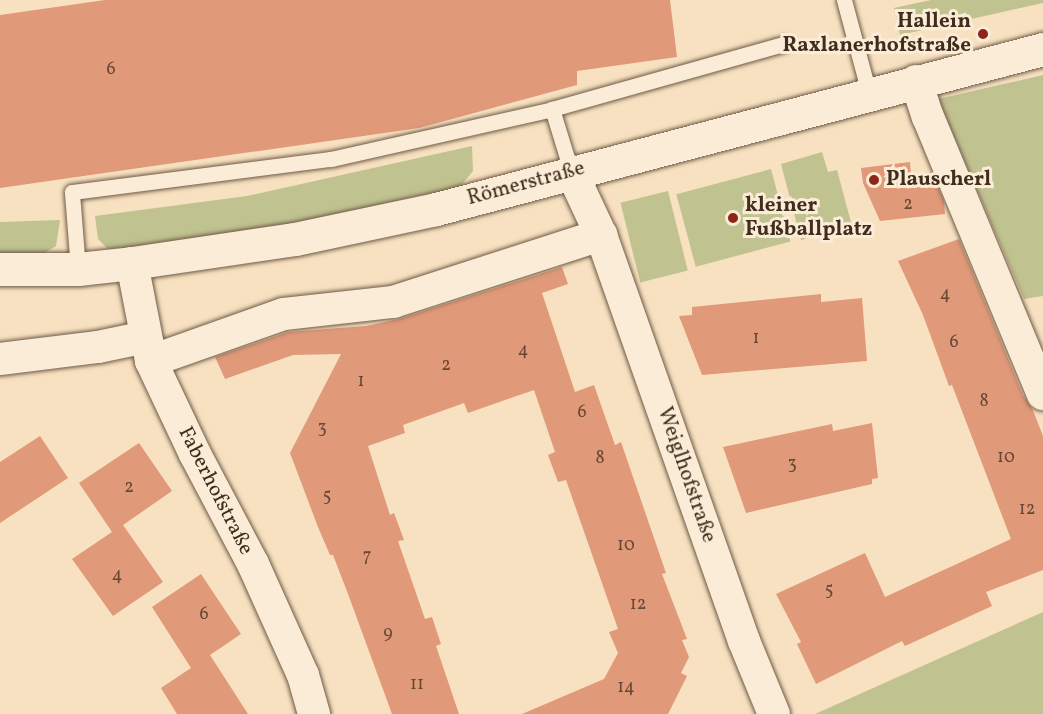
<!DOCTYPE html>
<meta charset="utf-8">
<style>
body{margin:0}
#map{position:relative;width:1043px;height:714px;overflow:hidden;background:#f8e1c0;font-family:Vollkorn,serif}
div>[style]{position:absolute}
.green>*{inset:0;background:#c0c290;transform-origin:0 0}
.building>*{inset:0;background:#e09979}
.roads{filter:drop-shadow(0 0 2px #6e5a46) drop-shadow(0 0 2px #6e5a46)}
.lane>*{height:15px;margin:-7.5px;padding:0 7.5px;transform-origin:7.5px;border-radius:7.5px;background:#faecd6}
.street>*{height:32px;margin:-16px;padding:0 16px;transform-origin:16px;border-radius:16px;background:#faecd6}
.secondary>*{height:33px;margin:-16.5px;padding:0 16.5px;transform-origin:16.5px;border-radius:16.5px;background:#faecd6}
.dots>*{width:16px;height:16px;translate:-50% -50%;box-sizing:border-box;border:3px solid #faecd6;border-radius:50%}
span{translate:-50% -50%;white-space:nowrap;text-align:center;line-height:1.15;-webkit-text-stroke:6px #faecd6;paint-order:stroke}
.number-label{font-size:18px;color:#684834}
.number-label span{-webkit-text-stroke-width:0}
.poi-label{font-size:21px;color:#402d1d;font-weight:700}
.right{translate:-100% -50%;text-align:right}
.left{translate:0 -50%;text-align:left}
.street-label{font-size:21px;color:#402d1d}
</style>
<div id="map">
<div class="green">
<div style="clip-path:polygon(931px 0,1043px 0,1043px 3px,900px 35px,894px 8px)"></div>
<div style="clip-path:polygon(1043px 75px,1043px 296px,1024px 299px,938px 99px)"></div>
<div style="clip-path:polygon(472px 146px,473px 171px,460px 187px,285px 225px,141px 248px,108px 249px,98px 239px,95px 216px,247px 196px)"></div>
<div style="clip-path:polygon(822px 152px,828px 172px,837px 170px,852px 226px,801px 240px,781px 164px)"></div>
<div style="left:771px;top:169px;width:75px;height:98px;rotate:75deg"></div>
<div style="left:668px;top:191px;width:82px;height:49px;rotate:76deg"></div>
<div style="clip-path:polygon(60px 220px,56px 246px,41px 255px,0 255px,0 222px)"></div>
<div style="clip-path:polygon(1043px 612px,1043px 714px,815px 714px)"></div>
</div>
<div class="building">
<div style="clip-path:polygon(105px 0,670px 0,677px 57px,577px 71px,577px 85px,419px 128px,0 188px,0 15px)"></div>
<div style="clip-path:polygon(910px 162px,911px 175px,931px 172px,944px 201px,945px 214px,880px 221px,863px 183px,861px 168px)"></div>
<div style="clip-path:polygon(959px 239px,1023px 395px,1032px 408px,1043px 436px,1043px 570px,986px 592px,992px 606px,905px 646px,902px 641px,816px 684px,797px 644px,801px 642px,776px 594px,865px 553px,885px 597px,1011px 539px,952px 385px,949px 386px,923px 315px,898px 261px)"></div>
<div style="clip-path:polygon(562px 267px,568px 284px,542px 293px,575px 392px,594px 385px,615px 445px,621px 442px,666px 573px,662px 574px,687px 639px,682px 640px,689px 657px,681px 673px,687px 676px,668px 714px,522px 714px,604px 679px,618px 653px,609px 632px,618px 629px,566px 480px,558px 482px,548px 455px,555px 452px,534px 390px,468px 413px,464px 403px,403px 425px,405px 433px,368px 446px,390px 515px,394px 513px,404px 540px,398px 541px,425px 619px,432px 617px,441px 644px,436px 646px,459px 714px,392px 714px,348px 594px,333px 555px,330px 555px,318px 527px,290px 453px,341px 354px,293px 355px,225px 379px,215px 357px,288px 332px,366px 326px,399px 319px)"></div>
<div style="clip-path:polygon(821px 294px,821px 302px,862px 298px,867px 361px,702px 375px,679px 316px,692px 315px,692px 307px)"></div>
<div style="clip-path:polygon(872px 423px,878px 478px,872px 479px,872px 484px,746px 513px,723px 447px,832px 424px,833px 431px)"></div>
<div style="clip-path:polygon(40px 436px,68px 478px,0 523px,0 462px)"></div>
<div style="clip-path:polygon(139px 443px,172px 491px,123px 525px,163px 582px,113px 616px,72px 559px,112px 532px,79px 483px)"></div>
<div style="clip-path:polygon(201px 574px,241px 634px,210px 655px,248px 714px,177px 714px,161px 688px,191px 668px,152px 607px)"></div>
</div>
<div class="roads">
<div class="lane">
<div style="left:844px;top:0;width:96px;rotate:75deg"></div>
<div style="left:571px;top:171px;width:65px;rotate:-107deg"></div>
<div style="left:552px;top:109px;width:241px;rotate:-15.7deg"></div>
<div style="left:78px;top:269px;width:77px;rotate:-94.5deg"></div>
<div style="left:72px;top:192px;width:261px;rotate:-7.3deg"></div>
<div style="left:331px;top:159px;width:227px;rotate:-12.7deg"></div>
</div>
<div class="street">
<div style="left:916px;top:81px;width:38px;rotate:72deg"></div>
<div style="left:928px;top:117px;width:300px;rotate:67.5deg"></div>
<div style="left:571px;top:171px;width:71px;rotate:64.9deg"></div>
<div style="left:601px;top:235px;width:430px;rotate:70.6deg"></div>
<div style="left:744px;top:641px;width:79px;rotate:67.7deg"></div>
<div style="left:132px;top:263px;width:100px;rotate:79deg"></div>
<div style="left:151px;top:361px;width:103px;rotate:64.7deg"></div>
<div style="left:195px;top:454px;width:124px;rotate:62.2deg"></div>
<div style="left:253px;top:564px;width:122px;rotate:65.8deg"></div>
<div style="left:303px;top:675px;width:41px;rotate:74.2deg"></div>
<div style="left:0;top:359px;width:99px;rotate:-7deg"></div>
<div style="left:98px;top:347px;width:49px;rotate:-11.8deg"></div>
<div style="left:151px;top:361px;width:141px;rotate:-19.5deg"></div>
<div style="left:284px;top:314px;width:110px;rotate:-6.3deg"></div>
<div style="left:393px;top:302px;width:219px;rotate:-17.9deg"></div>
</div>
<div class="secondary">
<div style="left:0;top:269px;width:78px"></div>
<div style="left:78px;top:269px;width:54px;rotate:-6.3deg"></div>
<div style="left:132px;top:263px;width:165px;rotate:-8.4deg"></div>
<div style="left:295px;top:239px;width:144px;rotate:-12deg"></div>
<div style="left:436px;top:209px;width:628px;rotate:-14.77deg"></div>
</div>
</div>
<div class="dots">
<div style="left:983px;top:34px;background:#8f2418"></div>
<div style="left:874px;top:180px;background:#8f2418"></div>
<div style="left:733px;top:218px;background:#8f2418"></div>
</div>
<div class="number-label">
<span style="left:111px;top:70px">6</span>
<span style="left:908px;top:205px">2</span>
<span style="left:945px;top:295px">4</span>
<span style="left:756px;top:339px">1</span>
<span style="left:954px;top:343px">6</span>
<span style="left:523px;top:351px">4</span>
<span style="left:446px;top:366px">2</span>
<span style="left:361px;top:382px">1</span>
<span style="left:984px;top:402px">8</span>
<span style="left:582px;top:413px">6</span>
<span style="left:322px;top:429px">3</span>
<span style="left:1006px;top:458px">10</span>
<span style="left:600px;top:459px">8</span>
<span style="left:792px;top:465px">3</span>
<span style="left:129px;top:488px">2</span>
<span style="left:327px;top:497px">5</span>
<span style="left:1027px;top:510px">12</span>
<span style="left:626px;top:546px">10</span>
<span style="left:367px;top:557px">7</span>
<span style="left:117px;top:576px">4</span>
<span style="left:829px;top:591px">5</span>
<span style="left:638px;top:605px">12</span>
<span style="left:204px;top:615px">6</span>
<span style="left:388px;top:634px">9</span>
<span style="left:417px;top:685px">11</span>
<span style="left:626px;top:688px">14</span>
</div>
<div class="poi-label">
<span class="right" style="left:971px;top:34px">Hallein<br>Raxlanerhofstraße</span>
<span class="left" style="left:886px;top:180px">Plauscherl</span>
<span class="left" style="left:745px;top:218px">kleiner<br>Fußballplatz</span>
</div>
<div class="street-label">
<span style="left:526px;top:184px;rotate:-15deg">Römerstraße</span>
<span style="left:686px;top:475px;rotate:71deg">Weiglhofstraße</span>
<span style="left:215px;top:491px;rotate:63deg">Faberhofstraße</span>
</div>
</div>
